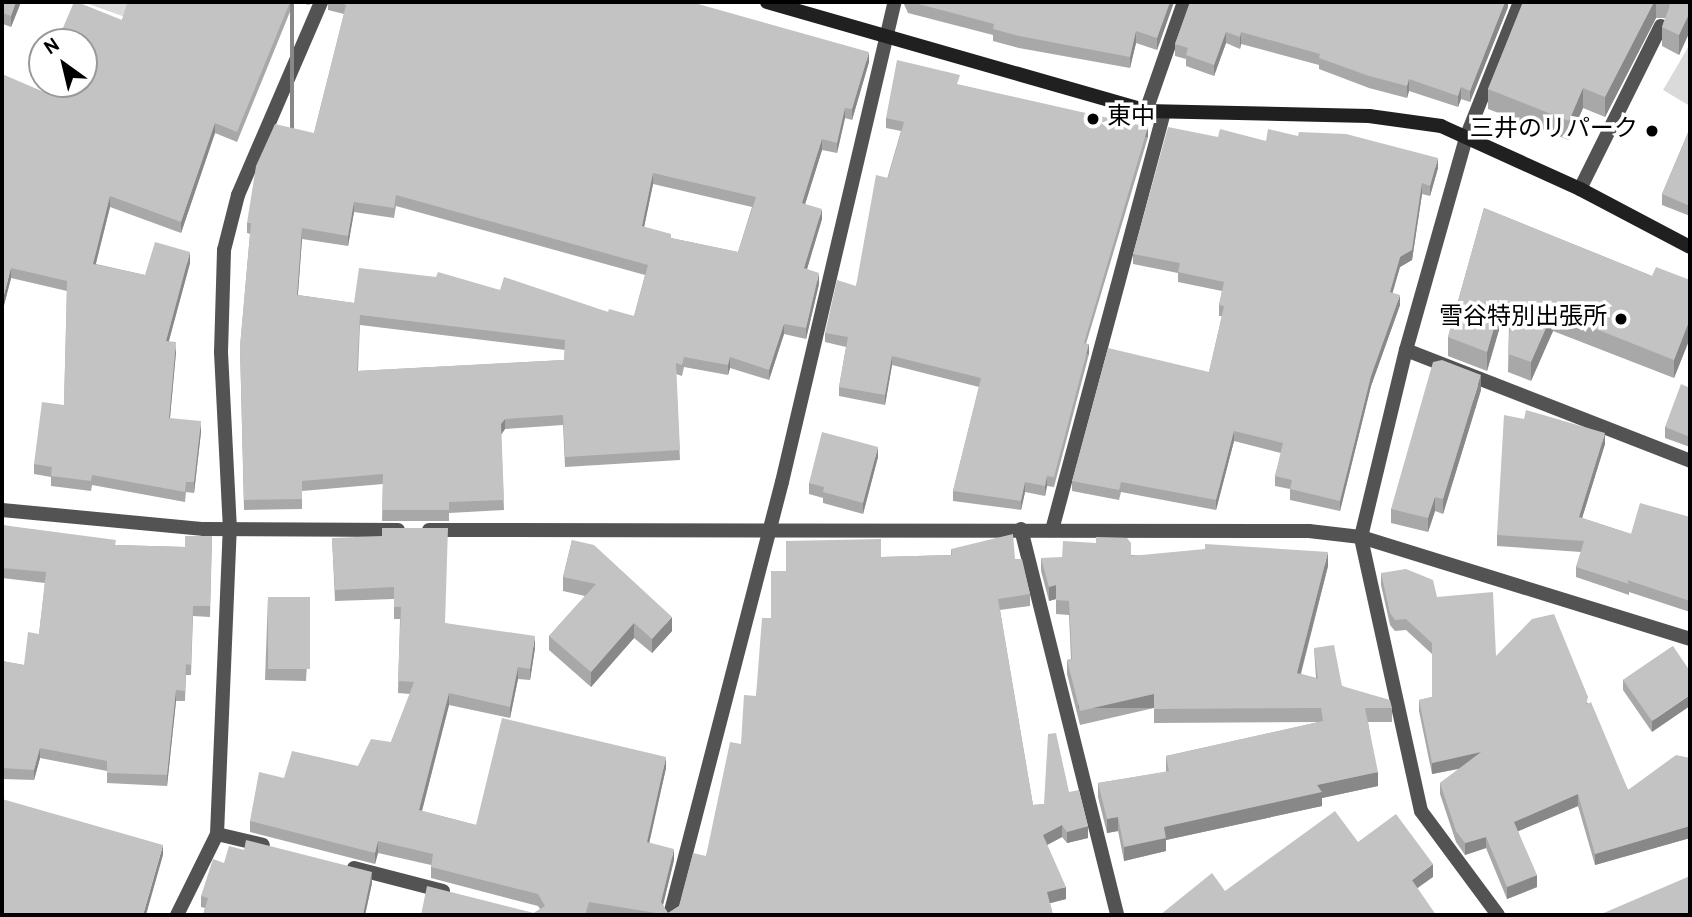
<!DOCTYPE html>
<meta charset="utf-8">
<style>
body{margin:0}
#map{position:relative;width:1692px;height:917px;overflow:hidden;background:#fff;font-family:Overpass,"Noto Sans JP",sans-serif}
div>[style]{position:absolute}
.green>*{inset:0;background:#dadada}
.street>*{height:14px;margin:-7px;padding:0 7px;transform-origin:7px;border-radius:7px;background:#535353}
.secondary>*{height:14px;margin:-7px;padding:0 7px;transform-origin:7px;border-radius:7px;background:#202020}
.wall>*{inset:0;background:#a8a8a8}
.shaded-wall>*{inset:0;background:#888;transform-origin:0 0}
.building>*{inset:0;background:#c3c3c3;transform-origin:0 0}
.dots>*{width:19px;height:19px;translate:-50% -50%;box-sizing:border-box;border:4px solid #fff;border-radius:50%}
span{translate:-50% -50%;white-space:nowrap;text-align:center;line-height:1.15;-webkit-text-stroke:7px #fff;paint-order:stroke}
.poi-label{font-size:24px;color:#000}
.left{translate:0 -50%;text-align:left}
.right{translate:-100% -50%;text-align:right}
.frame{position:absolute;inset:0;border:4px solid #000;pointer-events:none}
.north{position:absolute;left:28px;top:28px;width:70px;height:70px;box-sizing:border-box;background:#fff;border:2px solid #999;border-radius:50%;rotate:326deg;font-size:19px;font-weight:700;line-height:28px;text-align:center;color:#000}
.north::after{content:'';display:block;margin:auto;width:24px;height:32px;background:#000;clip-path:polygon(50% 0,100% 100%,50% 72%,0 100%)}
</style>
<div id="map">
<div class="green">
<div style="clip-path:polygon(83px 2px,131px 2px,125px 17px)"></div>
<div style="clip-path:polygon(1690px 44px,1690px 106px,1663px 90px)"></div>
</div>
<div class="street">
<div style="left:1146px;top:111px;width:115px;rotate:-70.8deg"></div>
<div style="left:1580px;top:189px;width:182px;rotate:-63.6deg"></div>
<div style="left:1406px;top:350px;width:305px;rotate:21.3deg"></div>
<div style="left:2px;top:510px;width:203px;rotate:5.4deg"></div>
<div style="left:204px;top:529px;width:194px;rotate:0.3deg"></div>
<div style="left:1021px;top:529px;width:398px;rotate:76deg"></div>
<div style="left:429px;top:530px;width:880px;rotate:0.07deg"></div>
<div style="left:1309px;top:531px;width:52px;rotate:6.6deg"></div>
<div style="left:1361px;top:537px;width:344px;rotate:17.2deg"></div>
<div style="left:1052px;top:530px;width:432px;rotate:-75deg"></div>
<div style="left:217px;top:834px;width:47px;rotate:13.4deg"></div>
<div style="left:354px;top:868px;width:92px;rotate:14.5deg"></div>
<div style="left:177px;top:915px;width:90px;rotate:-63.7deg"></div>
<div style="left:217px;top:834px;width:304px;rotate:-87.6deg"></div>
<div style="left:230px;top:530px;width:178px;rotate:-92.9deg"></div>
<div style="left:221px;top:352px;width:102px;rotate:-88.3deg"></div>
<div style="left:224px;top:250px;width:57px;rotate:-75.7deg"></div>
<div style="left:238px;top:195px;width:210px;rotate:-66.7deg"></div>
<div style="left:670px;top:915px;width:447px;rotate:-75.5deg"></div>
<div style="left:782px;top:482px;width:493px;rotate:-76.8deg"></div>
<div style="left:1498px;top:915px;width:129px;rotate:-126.5deg"></div>
<div style="left:1421px;top:811px;width:280px;rotate:-102.4deg"></div>
<div style="left:1361px;top:537px;width:192px;rotate:-76.5deg"></div>
<div style="left:1406px;top:350px;width:223px;rotate:-74.2deg"></div>
<div style="left:1467px;top:135px;width:143px;rotate:-68.3deg"></div>
</div>
<div class="secondary">
<div style="left:767px;top:2px;width:394px;rotate:16deg"></div>
<div style="left:1146px;top:111px;width:223px;rotate:1.3deg"></div>
<div style="left:1369px;top:116px;width:73px;rotate:7.9deg"></div>
<div style="left:1441px;top:126px;width:153px;rotate:24.4deg"></div>
<div style="left:1580px;top:189px;width:124px;rotate:27.8deg"></div>
</div>
<div class="wall">
<div style="clip-path:polygon(2px 2px,21px 2px,11px 27px,3px 24px)"></div>
<div style="clip-path:polygon(128px 2px,294px 2px,237px 142px,215px 133px,181px 233px,110px 207px,96px 264px,145px 275px,190px 263px,169px 341px,176px 352px,170px 418px,201px 432px,194px 493px,186px 492px,185px 502px,92px 485px,91px 491px,51px 486px,51px 477px,34px 474px,34px 464px,64px 405px,67px 291px,11px 278px,2px 313px,44px 92px,65px 41px,62px 40px,62px 30px,122px 20px)"></div>
<div style="clip-path:polygon(298px 2px,311px 2px,309px 5px)"></div>
<div style="clip-path:polygon(evenodd,328px 2px,691px 2px,869px 62px,852px 120px,845px 118px,837px 153px,822px 150px,805px 204px,822px 219px,807px 269px,819px 284px,806px 339px,784px 334px,769px 380px,730px 368px,728px 375px,684px 367px,682px 376px,676px 374px,680px 460px,565px 467px,563px 425px,505px 429px,501px 434px,504px 510px,449px 513px,449px 521px,382px 521px,383px 484px,302px 491px,302px 509px,244px 510px,240px 347px,250px 234px,247px 233px,247px 223px,314px 133px,344px 14px,328px 10px,328px 2px,653px 184px,752px 207px,738px 252px,671px 238px,644px 227px,653px 184px,328px 2px,396px 206px,645px 275px,634px 316px,608px 312px,500px 290px,354px 303px,298px 295px,302px 239px,348px 246px,354px 212px,394px 218px,396px 206px,328px 2px,360px 325px,565px 350px,564px 360px,358px 371px,360px 325px)"></div>
<div style="clip-path:polygon(903px 2px,1174px 2px,1157px 50px,1136px 43px,1130px 68px,1019px 48px,993px 41px,993px 35px,908px 13px)"></div>
<div style="clip-path:polygon(1190px 2px,1508px 2px,1508px 7px,1470px 102px,1461px 99px,1458px 107px,1409px 91px,1407px 98px,1369px 88px,1319px 69px,1319px 65px,1241px 44px,1240px 49px,1226px 43px,1214px 76px,1186px 66px,1186px 59px,1175px 56px,1175px 44px)"></div>
<div style="clip-path:polygon(1523px 2px,1690px 2px,1690px 31px,1679px 55px,1662px 46px,1662px 27px,1665px 18px,1656px 18px,1605px 117px,1583px 108px,1569px 140px,1488px 109px,1488px 89px)"></div>
<div style="clip-path:polygon(960px 85px,1148px 137px,1086px 344px,1089px 354px,1054px 487px,1047px 486px,1045px 496px,1025px 492px,1021px 510px,953px 501px,953px 491px,979px 387px,892px 365px,885px 405px,839px 396px,839px 387px,846px 347px,825px 342px,825px 333px,856px 286px,901px 131px,886px 128px,886px 118px)"></div>
<div style="clip-path:polygon(1690px 128px,1690px 216px,1662px 205px,1662px 194px)"></div>
<div style="clip-path:polygon(1218px 137px,1266px 141px,1438px 168px,1430px 196px,1422px 194px,1412px 260px,1400px 267px,1392px 292px,1400px 305px,1371px 386px,1340px 511px,1290px 500px,1290px 489px,1275px 486px,1275px 476px,1281px 453px,1234px 441px,1216px 510px,1121px 492px,1119px 500px,1072px 491px,1072px 481px,1209px 372px,1222px 316px,1219px 316px,1219px 305px,1222px 291px,1178px 282px,1178px 273px,1133px 264px,1133px 254px)"></div>
<div style="clip-path:polygon(1484px 208px,1652px 276px,1690px 280px,1690px 338px,1674px 378px,1553px 331px,1531px 381px,1508px 372px,1509px 324px,1501px 323px,1487px 371px,1448px 356px,1448px 337px)"></div>
<div style="clip-path:polygon(1690px 388px,1690px 447px,1665px 438px,1665px 427px)"></div>
<div style="clip-path:polygon(1481px 390px,1443px 514px,1435px 511px,1428px 532px,1391px 523px,1391px 509px)"></div>
<div style="clip-path:polygon(1524px 419px,1605px 444px,1582px 518px,1631px 534px,1690px 517px,1690px 612px,1629px 592px,1629px 595px,1576px 577px,1576px 567px,1581px 552px,1497px 546px,1497px 535px)"></div>
<div style="clip-path:polygon(878px 457px,863px 514px,823px 503px,823px 498px,809px 494px,809px 483px)"></div>
<div style="clip-path:polygon(2px 525px,116px 545px,185px 547px,212px 536px,210px 617px,193px 616px,191px 675px,186px 675px,185px 701px,176px 701px,167px 786px,107px 783px,107px 771px,40px 758px,34px 780px,2px 779px,2px 661px,24px 665px,39px 634px,45px 583px,2px 578px)"></div>
<div style="clip-path:polygon(332px 538px,445px 623px,535px 648px,530px 680px,518px 679px,510px 718px,449px 705px,422px 811px,476px 825px,666px 768px,649px 842px,674px 860px,663px 905px,668px 913px,679px 906px,706px 856px,756px 696px,771px 618px,786px 571px,881px 557px,951px 555px,951px 549px,1015px 559px,1030px 594px,1030px 606px,1000px 610px,1033px 805px,1044px 804px,1069px 792px,1088px 838px,1067px 843px,1062px 837px,1047px 845px,1066px 899px,1050px 903px,1053px 915px,600px 915px,589px 913px,588px 915px,421px 915px,534px 913px,540px 909px,538px 906px,431px 878px,431px 865px,378px 853px,375px 864px,250px 832px,250px 821px,284px 778px,358px 766px,391px 742px,410px 694px,398px 693px,400px 619px,394px 619px,394px 599px,335px 601px)"></div>
<div style="clip-path:polygon(572px 540px,672px 631px,652px 653px,634px 638px,591px 687px,549px 650px,549px 636px,585px 596px,563px 591px,563px 577px)"></div>
<div style="clip-path:polygon(1131px 555px,1328px 566px,1301px 674px,1316px 678px,1314px 648px,1342px 686px,1392px 708px,1392px 722px,1368px 722px,1378px 786px,1322px 798px,1322px 806px,1166px 840px,1166px 851px,1124px 861px,1118px 831px,1107px 833px,1098px 797px,1098px 783px,1166px 772px,1166px 756px,1319px 722px,1154px 723px,1154px 708px,1080px 725px,1067px 674px,1067px 660px,1071px 659px,1069px 615px,1056px 614px,1056px 599px,1049px 601px,1041px 571px,1041px 558px)"></div>
<div style="clip-path:polygon(1381px 573px,1437px 597px,1496px 656px,1588px 703px,1628px 790px,1690px 758px,1690px 838px,1595px 865px,1578px 806px,1518px 831px,1537px 887px,1507px 899px,1486px 848px,1465px 855px,1456px 842px,1440px 794px,1440px 783px,1459px 769px,1432px 774px,1419px 711px,1419px 700px,1432px 697px,1432px 654px,1406px 630px,1395px 631px,1390px 625px,1381px 585px)"></div>
<div style="clip-path:polygon(268px 597px,310px 608px,306px 681px,265px 680px)"></div>
<div style="clip-path:polygon(1673px 646px,1652px 732px,1623px 690px,1623px 680px)"></div>
<div style="clip-path:polygon(244px 850px,372px 883px,365px 915px,203px 915px,205px 908px,201px 907px,201px 896px,224px 863px)"></div>
</div>
<div class="shaded-wall">
<div style="clip-path:polygon(16px 2px,21px 2px,11px 27px,11px 16px)"></div>
<div style="left:290px;top:2px;width:4px;height:140px"></div>
<div style="clip-path:polygon(1170px 2px,1174px 2px,1157px 50px,1157px 38px)"></div>
<div style="clip-path:polygon(1505px 2px,1508px 2px,1508px 7px,1470px 102px,1470px 91px)"></div>
<div style="clip-path:polygon(1654px 2px,1656px 2px,1656px 18px,1605px 117px,1605px 97px)"></div>
<div style="clip-path:polygon(1690px 12px,1690px 31px,1679px 55px,1679px 35px)"></div>
<div style="clip-path:polygon(1136px 31px,1136px 43px,1130px 68px,1130px 57px)"></div>
<div style="clip-path:polygon(1226px 32px,1226px 43px,1214px 76px,1214px 65px)"></div>
<div style="clip-path:polygon(1241px 32px,1241px 44px,1240px 49px,1240px 37px)"></div>
<div style="clip-path:polygon(869px 52px,869px 62px,852px 120px,852px 109px)"></div>
<div style="clip-path:polygon(1409px 79px,1409px 91px,1407px 98px,1407px 86px)"></div>
<div style="clip-path:polygon(1461px 87px,1461px 99px,1458px 107px,1458px 96px)"></div>
<div style="clip-path:polygon(1583px 88px,1583px 108px,1569px 140px,1569px 121px)"></div>
<div style="clip-path:polygon(845px 108px,845px 118px,837px 153px,837px 143px)"></div>
<div style="clip-path:polygon(215px 123px,215px 133px,181px 233px,181px 222px)"></div>
<div style="left:1148px;top:127px;width:10px;height:225px;rotate:90deg"></div>
<div style="clip-path:polygon(822px 139px,822px 150px,802px 214px,802px 203px)"></div>
<div style="clip-path:polygon(1438px 158px,1438px 168px,1430px 196px,1430px 186px)"></div>
<div style="clip-path:polygon(653px 173px,653px 184px,642px 237px,642px 226px)"></div>
<div style="clip-path:polygon(1422px 183px,1422px 194px,1412px 260px,1400px 267px,1390px 302px,1390px 292px)"></div>
<div style="clip-path:polygon(110px 196px,110px 207px,93px 274px,93px 264px)"></div>
<div style="clip-path:polygon(354px 202px,354px 212px,348px 246px,348px 236px)"></div>
<div style="clip-path:polygon(822px 209px,822px 219px,804px 279px,804px 268px)"></div>
<div style="clip-path:polygon(302px 228px,302px 239px,297px 305px,297px 295px)"></div>
<div style="clip-path:polygon(190px 252px,190px 263px,166px 351px,166px 341px)"></div>
<div style="clip-path:polygon(11px 268px,11px 278px,2px 313px,2px 302px)"></div>
<div style="clip-path:polygon(819px 273px,819px 284px,806px 339px,806px 328px)"></div>
<div style="clip-path:polygon(1400px 295px,1400px 305px,1371px 386px,1340px 511px,1340px 501px,1371px 376px)"></div>
<div style="clip-path:polygon(1501px 304px,1501px 323px,1487px 371px,1487px 352px)"></div>
<div style="clip-path:polygon(1553px 312px,1553px 331px,1531px 381px,1531px 362px)"></div>
<div style="clip-path:polygon(1690px 319px,1690px 338px,1674px 378px,1674px 360px)"></div>
<div style="clip-path:polygon(784px 324px,784px 334px,769px 380px,769px 370px)"></div>
<div style="clip-path:polygon(176px 342px,176px 352px,169px 428px,169px 418px)"></div>
<div style="left:1089px;top:344px;width:10px;height:138px;rotate:90deg"></div>
<div style="clip-path:polygon(892px 356px,892px 365px,885px 405px,885px 395px)"></div>
<div style="clip-path:polygon(730px 357px,730px 368px,728px 375px,728px 365px)"></div>
<div style="clip-path:polygon(1481px 375px,1481px 390px,1443px 514px,1443px 499px)"></div>
<div style="clip-path:polygon(505px 419px,505px 429px,501px 435px,501px 424px)"></div>
<div style="clip-path:polygon(201px 421px,201px 432px,194px 493px,194px 482px)"></div>
<div style="clip-path:polygon(1234px 431px,1234px 441px,1216px 510px,1216px 500px)"></div>
<div style="clip-path:polygon(1605px 433px,1605px 444px,1579px 528px,1579px 517px)"></div>
<div style="clip-path:polygon(878px 447px,878px 457px,863px 514px,863px 503px)"></div>
<div style="clip-path:polygon(1047px 476px,1047px 486px,1045px 496px,1045px 486px)"></div>
<div style="clip-path:polygon(1025px 482px,1025px 492px,1021px 510px,1021px 501px)"></div>
<div style="clip-path:polygon(1435px 497px,1435px 511px,1428px 532px,1428px 518px)"></div>
<div style="clip-path:polygon(1328px 552px,1328px 566px,1297px 687px,1297px 673px)"></div>
<div style="clip-path:polygon(1056px 585px,1056px 599px,1049px 601px,1049px 587px)"></div>
<div style="clip-path:polygon(672px 617px,672px 631px,652px 653px,652px 639px)"></div>
<div style="clip-path:polygon(634px 623px,634px 638px,591px 687px,591px 672px)"></div>
<div style="clip-path:polygon(535px 636px,535px 648px,530px 680px,530px 669px)"></div>
<div style="clip-path:polygon(518px 667px,518px 679px,510px 718px,510px 707px)"></div>
<div style="clip-path:polygon(176px 690px,176px 701px,167px 786px,167px 775px)"></div>
<div style="clip-path:polygon(449px 693px,449px 705px,419px 822px,419px 810px)"></div>
<div style="left:1154px;top:694px;width:14px;height:76px;rotate:90deg"></div>
<div style="clip-path:polygon(1690px 695px,1690px 706px,1652px 732px,1652px 721px)"></div>
<div style="clip-path:polygon(40px 748px,40px 758px,34px 780px,34px 770px)"></div>
<div style="clip-path:polygon(1481px 752px,1481px 764px,1432px 774px,1432px 763px)"></div>
<div style="clip-path:polygon(666px 757px,666px 768px,647px 853px,647px 842px)"></div>
<div style="clip-path:polygon(1378px 772px,1378px 786px,1322px 798px,1322px 806px,1166px 840px,1166px 851px,1124px 861px,1124px 847px,1164px 827px,1317px 785px)"></div>
<div style="clip-path:polygon(1578px 794px,1578px 806px,1514px 833px,1514px 822px)"></div>
<div style="clip-path:polygon(1118px 817px,1118px 831px,1107px 833px,1107px 819px)"></div>
<div style="clip-path:polygon(1062px 825px,1062px 837px,1043px 847px,1043px 835px)"></div>
<div style="clip-path:polygon(1088px 826px,1088px 838px,1067px 843px,1067px 832px)"></div>
<div style="clip-path:polygon(1690px 826px,1690px 838px,1595px 865px,1595px 854px)"></div>
<div style="clip-path:polygon(1486px 837px,1486px 848px,1465px 855px,1465px 843px)"></div>
<div style="clip-path:polygon(378px 841px,378px 853px,375px 864px,375px 853px)"></div>
<div style="clip-path:polygon(163px 845px,163px 855px,146px 915px,143px 915px)"></div>
<div style="clip-path:polygon(674px 849px,674px 860px,661px 913px,661px 902px)"></div>
<div style="clip-path:polygon(1433px 864px,1433px 877px,1412px 892px,1412px 880px)"></div>
<div style="clip-path:polygon(372px 872px,372px 883px,365px 915px,363px 915px)"></div>
<div style="clip-path:polygon(1537px 875px,1537px 887px,1507px 899px,1507px 887px)"></div>
<div style="clip-path:polygon(1066px 887px,1066px 899px,1047px 904px,1047px 892px)"></div>
</div>
<div class="building">
<div style="clip-path:polygon(2px 2px,16px 2px,11px 16px,3px 13px,2px 18px)"></div>
<div style="clip-path:polygon(74px 2px,77px 2px,122px 20px,128px 2px,290px 2px,237px 132px,215px 123px,181px 222px,110px 196px,93px 264px,145px 275px,155px 242px,190px 252px,166px 341px,176px 342px,169px 418px,201px 421px,194px 482px,186px 482px,185px 492px,92px 475px,91px 481px,51px 476px,52px 467px,34px 464px,42px 402px,64px 405px,67px 281px,11px 268px,2px 302px,2px 74px,44px 92px,47px 84px,84px 84px,84px 42px,65px 42px,69px 32px,62px 30px)"></div>
<div style="clip-path:polygon(evenodd,336px 2px,691px 2px,869px 52px,852px 109px,845px 108px,837px 143px,822px 139px,802px 203px,822px 209px,804px 268px,819px 273px,806px 328px,784px 324px,769px 370px,730px 357px,728px 365px,684px 357px,682px 365px,676px 363px,680px 450px,565px 457px,563px 415px,505px 419px,501px 424px,504px 500px,449px 502px,449px 510px,382px 510px,383px 474px,302px 481px,302px 499px,244px 500px,240px 347px,251px 223px,247px 223px,256px 166px,275px 124px,314px 133px,346px 5px,336px 2px,653px 173px,756px 197px,738px 252px,671px 238px,671px 234px,642px 226px,653px 173px,336px 2px,396px 195px,648px 265px,634px 316px,609px 309px,608px 312px,504px 277px,500px 290px,438px 272px,436px 277px,359px 268px,354px 303px,297px 295px,302px 228px,348px 236px,354px 202px,394px 208px,396px 195px,336px 2px,360px 315px,565px 340px,564px 360px,357px 371px,360px 315px)"></div>
<div style="clip-path:polygon(911px 2px,1170px 2px,1157px 38px,1136px 31px,1130px 57px,1019px 36px,993px 29px,994px 24px)"></div>
<div style="clip-path:polygon(1190px 2px,1505px 2px,1470px 91px,1461px 87px,1458px 96px,1409px 79px,1407px 86px,1369px 76px,1319px 58px,1320px 54px,1241px 32px,1240px 37px,1226px 32px,1214px 65px,1186px 55px,1188px 48px,1175px 44px)"></div>
<div style="clip-path:polygon(1523px 2px,1654px 2px,1605px 97px,1583px 88px,1569px 121px,1488px 89px)"></div>
<div style="clip-path:polygon(1668px 2px,1690px 2px,1690px 12px,1679px 35px,1662px 27px,1670px 5px)"></div>
<div style="clip-path:polygon(897px 60px,960px 75px,957px 84px,1148px 127px,1084px 343px,1089px 344px,1054px 477px,1047px 476px,1045px 486px,1025px 482px,1021px 501px,953px 491px,981px 378px,892px 356px,885px 395px,839px 387px,848px 337px,825px 333px,837px 280px,856px 286px,876px 175px,888px 178px,904px 122px,886px 118px)"></div>
<div style="clip-path:polygon(1168px 127px,1218px 137px,1220px 129px,1266px 141px,1268px 129px,1298px 136px,1299px 132px,1346px 134px,1438px 158px,1430px 186px,1422px 183px,1412px 250px,1400px 257px,1390px 292px,1400px 295px,1371px 376px,1340px 501px,1290px 489px,1292px 480px,1275px 476px,1283px 443px,1234px 431px,1216px 500px,1121px 482px,1119px 490px,1072px 481px,1108px 348px,1209px 372px,1224px 306px,1219px 305px,1224px 282px,1178px 272px,1180px 263px,1133px 254px)"></div>
<div style="clip-path:polygon(1690px 128px,1690px 206px,1662px 194px)"></div>
<div style="clip-path:polygon(1484px 208px,1652px 276px,1656px 267px,1690px 280px,1690px 319px,1674px 360px,1553px 312px,1531px 362px,1508px 354px,1511px 306px,1501px 304px,1487px 352px,1448px 337px)"></div>
<div style="clip-path:polygon(1442px 360px,1481px 375px,1443px 499px,1435px 497px,1428px 518px,1391px 509px,1433px 362px)"></div>
<div style="clip-path:polygon(1681px 384px,1690px 388px,1690px 437px,1665px 427px)"></div>
<div style="clip-path:polygon(1526px 410px,1605px 433px,1579px 517px,1631px 534px,1640px 503px,1690px 517px,1690px 601px,1627px 580px,1629px 584px,1576px 567px,1584px 541px,1497px 535px,1504px 415px,1524px 419px)"></div>
<div style="clip-path:polygon(822px 432px,878px 447px,863px 503px,823px 492px,824px 487px,809px 483px)"></div>
<div style="clip-path:polygon(2px 525px,116px 540px,115px 545px,185px 547px,185px 536px,212px 536px,210px 606px,193px 606px,191px 665px,186px 664px,185px 691px,176px 690px,167px 775px,107px 773px,107px 761px,40px 748px,34px 770px,2px 768px,2px 719px,3px 715px,2px 715px,2px 661px,24px 665px,28px 632px,39px 634px,46px 572px,2px 568px)"></div>
<div style="clip-path:polygon(382px 528px,448px 528px,445px 623px,535px 636px,530px 669px,518px 667px,510px 707px,449px 693px,419px 810px,476px 825px,502px 718px,666px 757px,647px 842px,674px 849px,661px 902px,668px 913px,679px 906px,693px 853px,706px 856px,730px 742px,741px 744px,744px 695px,756px 696px,762px 618px,771px 618px,771px 571px,786px 571px,786px 541px,881px 539px,881px 557px,952px 555px,951px 549px,1013px 534px,1015px 559px,1022px 559px,1030px 594px,998px 599px,1033px 805px,1044px 804px,1048px 734px,1056px 733px,1069px 792px,1079px 790px,1088px 826px,1067px 832px,1062px 825px,1043px 835px,1066px 887px,1047px 892px,1053px 915px,668px 915px,589px 902px,585px 915px,421px 915px,427px 886px,534px 913px,545px 906px,538px 894px,431px 867px,433px 854px,378px 841px,375px 853px,250px 821px,259px 772px,284px 778px,292px 751px,358px 766px,371px 739px,391px 742px,414px 682px,398px 681px,401px 607px,394px 607px,394px 587px,335px 590px,332px 538px,382px 536px)"></div>
<div style="clip-path:polygon(1096px 537px,1127px 538px,1131px 543px,1131px 556px,1205px 549px,1205px 544px,1328px 552px,1297px 673px,1318px 679px,1314px 648px,1334px 645px,1342px 686px,1390px 700px,1392px 708px,1365px 708px,1378px 772px,1317px 785px,1322px 792px,1164px 827px,1166px 838px,1124px 847px,1118px 817px,1107px 819px,1098px 783px,1169px 771px,1166px 756px,1323px 721px,1321px 708px,1154px 709px,1154px 694px,1080px 711px,1067px 660px,1072px 659px,1069px 601px,1056px 600px,1056px 585px,1049px 587px,1041px 558px,1062px 558px,1063px 541px,1096px 543px)"></div>
<div style="clip-path:polygon(572px 540px,594px 545px,672px 617px,652px 639px,634px 623px,591px 672px,549px 636px,596px 584px,563px 577px)"></div>
<div style="clip-path:polygon(1406px 569px,1433px 580px,1437px 597px,1493px 592px,1496px 656px,1532px 619px,1554px 614px,1588px 697px,1586px 705px,1591px 702px,1628px 790px,1676px 755px,1690px 758px,1690px 826px,1595px 854px,1578px 794px,1514px 822px,1537px 875px,1507px 887px,1486px 837px,1465px 843px,1456px 831px,1440px 783px,1481px 752px,1432px 763px,1419px 700px,1432px 697px,1432px 643px,1406px 619px,1395px 620px,1390px 613px,1381px 573px)"></div>
<div style="left:268px;top:597px;width:42px;height:72px"></div>
<div style="clip-path:polygon(1673px 646px,1690px 671px,1690px 695px,1652px 721px,1623px 680px)"></div>
<div style="clip-path:polygon(2px 799px,163px 845px,143px 915px,2px 915px)"></div>
<div style="clip-path:polygon(1335px 811px,1358px 842px,1396px 814px,1433px 864px,1412px 880px,1436px 915px,1160px 915px,1212px 873px,1225px 891px)"></div>
<div style="clip-path:polygon(246px 840px,372px 872px,363px 915px,203px 915px,208px 898px,201px 896px,213px 859px,224px 863px,229px 846px,244px 850px)"></div>
<div style="clip-path:polygon(1690px 876px,1690px 915px,1599px 915px)"></div>
</div>
<div class="dots">
<div style="left:1093px;top:119px;background:#000"></div>
<div style="left:1652px;top:131px;background:#000"></div>
<div style="left:1621px;top:319px;background:#000"></div>
</div>
<div class="poi-label">
<span class="left" style="left:1107px;top:119px">東中</span>
<span class="right" style="left:1638px;top:131px">三井のリパーク</span>
<span class="right" style="left:1607px;top:319px">雪谷特別出張所</span>
</div>
<div class="frame"></div>
<div class="north">N</div>
</div>
